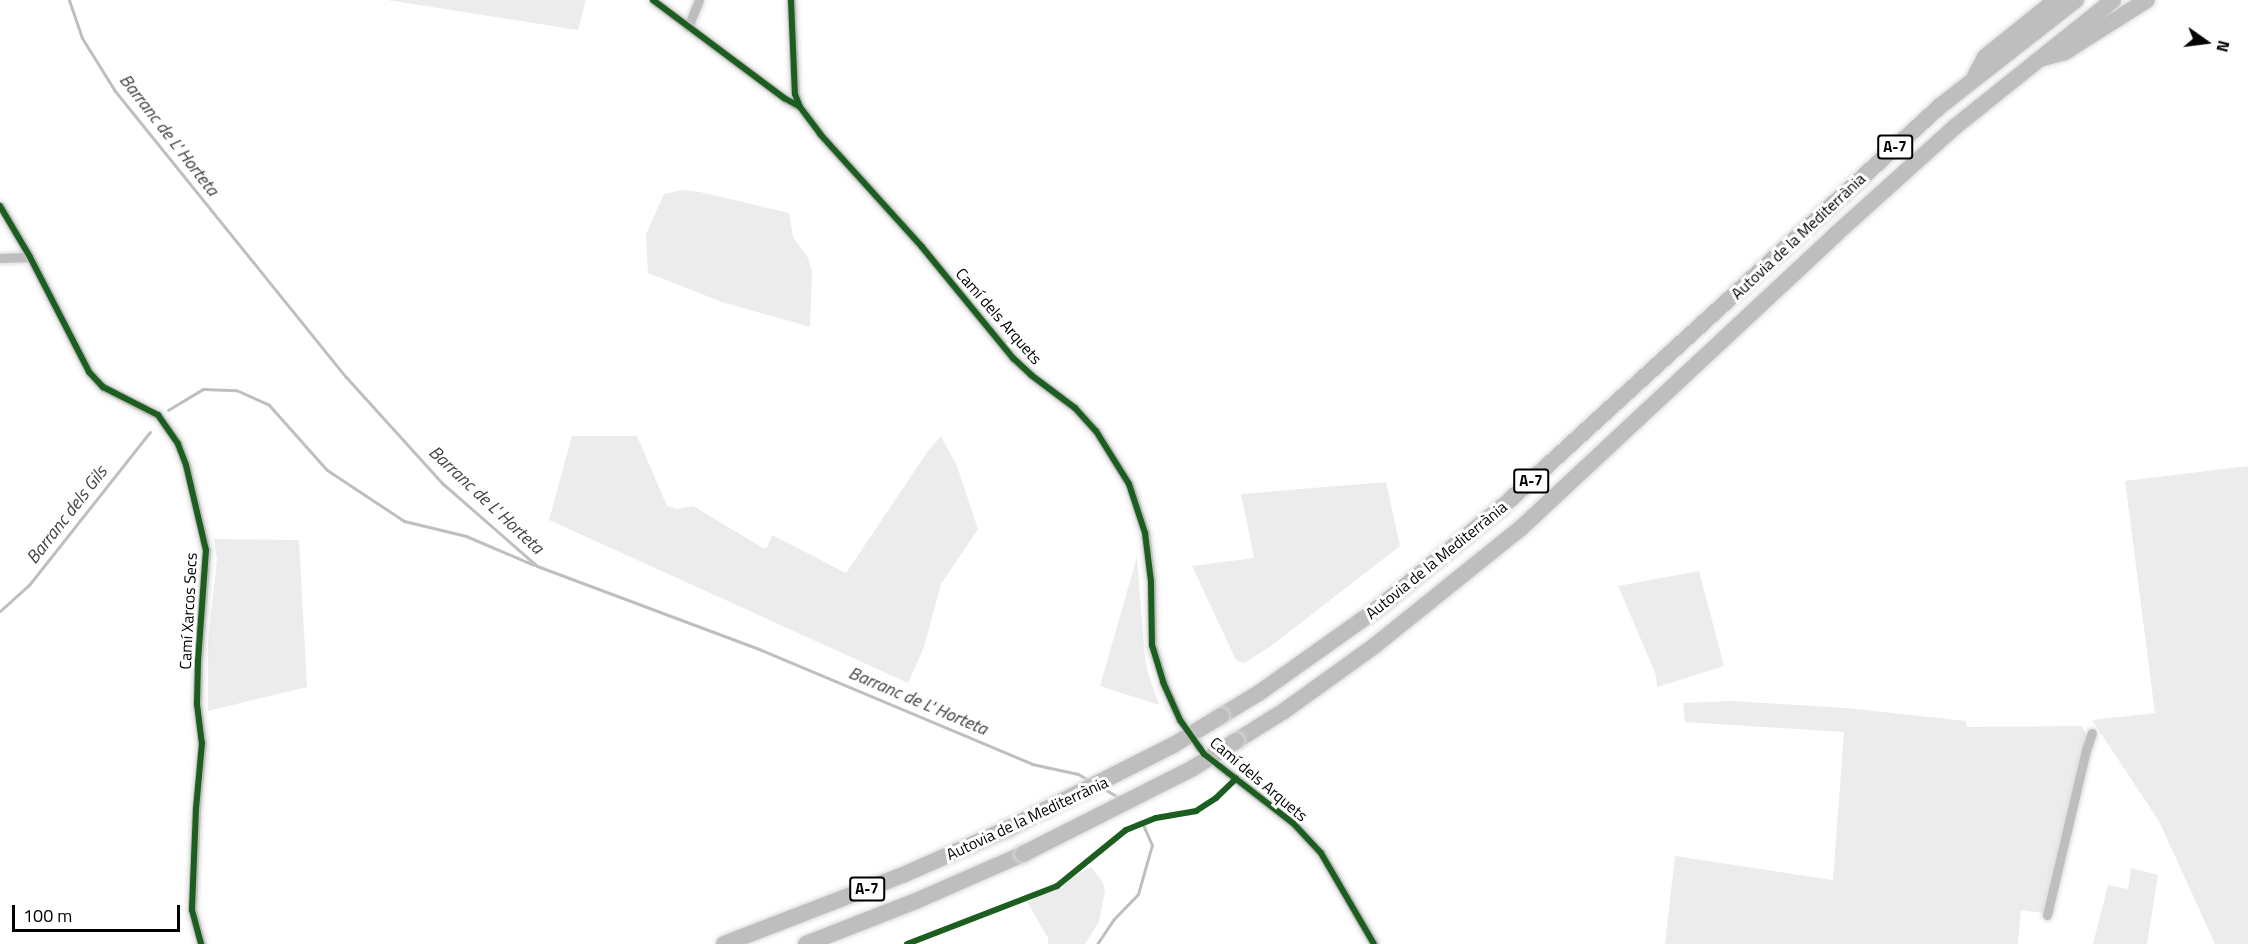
<!DOCTYPE html>
<meta charset="utf-8">
<style>
body{margin:0}
#map{position:relative;width:2248px;height:944px;overflow:hidden;background:#fff;font-family:"Titillium Web",sans-serif}
div>[style]{position:absolute}
.green>*{inset:0;background:#ececec}
.stream>*{height:3px;margin:-1.5px;padding:0 1.5px;transform-origin:1.5px;border-radius:1.5px;background:#bfbfbf}
.roads{filter:drop-shadow(0 0 2px #dbdbdb) drop-shadow(0 0 2px #dbdbdb)}
.street>*{height:9px;margin:-4.5px;padding:0 4.5px;transform-origin:4.5px;border-radius:4.5px;background:#bebebe}
.highway>*{height:16px;margin:-8px;padding:0 8px;transform-origin:8px;border-radius:8px;background:#bebebe}
.bridges{filter:drop-shadow(0 0 2px #dbdbdb) drop-shadow(0 0 2px #dbdbdb)}
.highway-bridge>*{height:16px;margin:-8px;padding:0 8px;transform-origin:8px;border-radius:8px;background:#bebebe}
.cycleway>*{height:6px;margin:-3px;padding:0 3px;transform-origin:3px;border-radius:3px;background:#1b5e20}
span{translate:-50% -50%;white-space:nowrap;text-align:center;line-height:1.15;-webkit-text-stroke:6px #fff;paint-order:stroke}
.shield-label span{padding:2px 4px;background:#fff;border:2px solid;border-radius:4px;-webkit-text-stroke-width:0}
.shield-label{font-size:15px;color:#000;font-weight:700}
.street-label{font-size:16px;color:#000}
.water-label{font-size:18px;color:#444;font-style:italic}
.north{position:absolute;left:2176px;top:12px;width:60px;height:60px;-webkit-text-stroke:4px #fff;paint-order:stroke;rotate:104deg;font-size:16px;font-weight:700;line-height:24px;text-align:center;color:#000}
.north::after{content:'';display:block;margin:auto;width:21px;height:27px;background:#000;clip-path:polygon(50% 0,100% 100%,50% 72%,0 100%)}
.scale{position:absolute;left:12px;top:905px;width:168px;height:27px;box-sizing:border-box;border:3px solid #000;border-top:0;padding-left:8px;font-size:18px;line-height:21px;white-space:nowrap;color:#000;-webkit-text-stroke:4px #fff;paint-order:stroke}
</style>
<div id="map">
<div class="green">
<div style="clip-path:polygon(387px 0,586px 0,578px 30px)"></div>
<div style="clip-path:polygon(682px 190px,700px 192px,789px 213px,793px 237px,808px 258px,812px 271px,810px 327px,722px 302px,648px 273px,646px 234px,664px 194px)"></div>
<div style="clip-path:polygon(572px 436px,637px 436px,667px 506px,677px 509px,693px 506px,763px 548px,767px 547px,772px 535px,846px 573px,928px 451px,941px 436px,957px 466px,978px 529px,941px 584px,924px 647px,908px 683px,549px 520px)"></div>
<div style="clip-path:polygon(2248px 466px,2248px 944px,2215px 944px,2159px 821px,2092px 720px,2155px 713px,2125px 481px)"></div>
<div style="clip-path:polygon(1386px 482px,1400px 546px,1271px 646px,1244px 663px,1236px 660px,1192px 566px,1254px 558px,1241px 494px)"></div>
<div style="clip-path:polygon(214px 539px,299px 540px,307px 687px,208px 711px,208px 641px,217px 560px)"></div>
<div style="clip-path:polygon(1137px 557px,1144px 649px,1147px 670px,1159px 705px,1100px 686px)"></div>
<div style="clip-path:polygon(1699px 571px,1724px 666px,1657px 687px,1656px 675px,1618px 586px)"></div>
<div style="clip-path:polygon(1732px 701px,1846px 708px,1966px 721px,1967px 727px,2082px 726px,2086px 735px,2044px 913px,2021px 910px,2018px 944px,1665px 944px,1675px 856px,1833px 880px,1844px 732px,1685px 722px,1683px 703px)"></div>
<div style="clip-path:polygon(1091px 867px,1103px 883px,1105px 891px,1099px 922px,1085px 944px,1048px 944px,1048px 938px,1027px 902px)"></div>
<div style="clip-path:polygon(2131px 868px,2158px 875px,2147px 944px,2093px 944px,2108px 885px,2128px 889px)"></div>
</div>
<div class="stream">
<div style="left:69px;top:0;width:40px;rotate:71.1deg"></div>
<div style="left:82px;top:38px;width:62px;rotate:58.1deg"></div>
<div style="left:115px;top:91px;width:368px;rotate:51.1deg"></div>
<div style="left:346px;top:377px;width:143px;rotate:47.8deg"></div>
<div style="left:442px;top:483px;width:126px;rotate:41.1deg"></div>
<div style="left:537px;top:566px;width:237px;rotate:20.5deg"></div>
<div style="left:759px;top:649px;width:296px;rotate:22.8deg"></div>
<div style="left:1032px;top:764px;width:47px;rotate:12.3deg"></div>
<div style="left:1078px;top:774px;width:14px;rotate:30deg"></div>
<div style="left:168px;top:410px;width:41px;rotate:-31deg"></div>
<div style="left:203px;top:389px;width:33px;rotate:2deg"></div>
<div style="left:236px;top:390px;width:36px;rotate:24deg"></div>
<div style="left:269px;top:405px;width:87px;rotate:48.3deg"></div>
<div style="left:327px;top:470px;width:92px;rotate:33.5deg"></div>
<div style="left:404px;top:521px;width:64px;rotate:13.6deg"></div>
<div style="left:466px;top:536px;width:74px;rotate:23.1deg"></div>
<div style="left:0;top:611px;width:39px;rotate:-42deg"></div>
<div style="left:29px;top:585px;width:195px;rotate:-51.7deg"></div>
<div style="left:1101px;top:787px;width:23px;rotate:31deg"></div>
<div style="left:1097px;top:944px;width:29px;rotate:-56deg"></div>
<div style="left:1113px;top:920px;width:36px;rotate:-46deg"></div>
<div style="left:1138px;top:894px;width:51px;rotate:-74.1deg"></div>
<div style="left:1152px;top:845px;width:20px;rotate:-114deg"></div>
</div>
<div class="roads">
<div class="street">
<div style="left:653px;top:0;width:164px;rotate:36.8deg"></div>
<div style="left:784px;top:98px;width:18px;rotate:29deg"></div>
<div style="left:800px;top:107px;width:34px;rotate:53deg"></div>
<div style="left:820px;top:134px;width:152px;rotate:47.9deg"></div>
<div style="left:922px;top:247px;width:144px;rotate:50.7deg"></div>
<div style="left:1013px;top:358px;width:25px;rotate:43deg"></div>
<div style="left:1031px;top:375px;width:55px;rotate:36.9deg"></div>
<div style="left:1075px;top:408px;width:31px;rotate:48deg"></div>
<div style="left:1096px;top:431px;width:62px;rotate:58.1deg"></div>
<div style="left:1129px;top:484px;width:52px;rotate:71.9deg"></div>
<div style="left:1145px;top:533px;width:48px;rotate:82.9deg"></div>
<div style="left:1151px;top:581px;width:64px;rotate:89.1deg"></div>
<div style="left:1152px;top:645px;width:39px;rotate:73deg"></div>
<div style="left:1163px;top:682px;width:42px;rotate:65.9deg"></div>
<div style="left:1180px;top:720px;width:42px;rotate:54.8deg"></div>
<div style="left:1204px;top:754px;width:113px;rotate:37.8deg"></div>
<div style="left:1293px;top:823px;width:41px;rotate:47deg"></div>
<div style="left:1321px;top:853px;width:105px;rotate:59.8deg"></div>
<div style="left:791px;top:0;width:94px;rotate:87.6deg"></div>
<div style="left:795px;top:94px;width:14px;rotate:69deg"></div>
<div style="left:688px;top:27px;width:29px;rotate:-68deg"></div>
<div style="left:0;top:206px;width:59px;rotate:59.5deg"></div>
<div style="left:30px;top:257px;width:129px;rotate:62.8deg"></div>
<div style="left:89px;top:372px;width:21px;rotate:47deg"></div>
<div style="left:103px;top:387px;width:62px;rotate:27deg"></div>
<div style="left:158px;top:415px;width:35px;rotate:55deg"></div>
<div style="left:178px;top:444px;width:22px;rotate:69deg"></div>
<div style="left:186px;top:465px;width:87px;rotate:76.8deg"></div>
<div style="left:206px;top:550px;width:112px;rotate:94.1deg"></div>
<div style="left:198px;top:662px;width:42px;rotate:91.4deg"></div>
<div style="left:197px;top:704px;width:39px;rotate:83deg"></div>
<div style="left:202px;top:743px;width:66px;rotate:95.2deg"></div>
<div style="left:196px;top:809px;width:101px;rotate:92.3deg"></div>
<div style="left:192px;top:910px;width:35px;rotate:75deg"></div>
<div style="left:0;top:258px;width:30px;rotate:-2deg"></div>
<div style="left:2047px;top:915px;width:170px;rotate:-76.7deg"></div>
<div style="left:2086px;top:750px;width:18px;rotate:-71deg"></div>
</div>
<div class="highway">
<div style="left:2043px;top:58px;width:23px;rotate:-15deg"></div>
<div style="left:2065px;top:52px;width:97px;rotate:-32.4deg"></div>
<div style="left:1975px;top:76px;width:21px;rotate:-62deg"></div>
<div style="left:1985px;top:57px;width:91px;rotate:-38.8deg"></div>
<div style="left:1221px;top:716px;width:44px;rotate:-31.2deg"></div>
<div style="left:1259px;top:693px;width:145px;rotate:-35.4deg"></div>
<div style="left:1377px;top:609px;width:160px;rotate:-39.2deg"></div>
<div style="left:1501px;top:508px;width:594px;rotate:-42.47deg"></div>
<div style="left:1939px;top:107px;width:174px;rotate:-38deg"></div>
<div style="left:1236px;top:741px;width:57px;rotate:-32deg"></div>
<div style="left:1284px;top:711px;width:110px;rotate:-35.7deg"></div>
<div style="left:1373px;top:647px;width:189px;rotate:-38.8deg"></div>
<div style="left:1520px;top:529px;width:432px;rotate:-43deg"></div>
<div style="left:1836px;top:234px;width:161px;rotate:-42deg"></div>
<div style="left:1956px;top:126px;width:201px;rotate:-38.7deg"></div>
<div style="left:724px;top:944px;width:192px;rotate:-21.1deg"></div>
<div style="left:903px;top:875px;width:114px;rotate:-23.9deg"></div>
<div style="left:806px;top:944px;width:118px;rotate:-21.4deg"></div>
<div style="left:916px;top:901px;width:117px;rotate:-23.7deg"></div>
</div>
</div>
<div class="bridges">
<div class="highway-bridge">
<div style="left:1007px;top:829px;width:188px;rotate:-26.8deg"></div>
<div style="left:1175px;top:744px;width:54px;rotate:-31.3deg"></div>
<div style="left:1023px;top:854px;width:191px;rotate:-26.8deg"></div>
<div style="left:1193px;top:768px;width:51px;rotate:-32.1deg"></div>
</div>
</div>
<div class="cycleway">
<div style="left:653px;top:0;width:164px;rotate:36.8deg"></div>
<div style="left:784px;top:98px;width:18px;rotate:29deg"></div>
<div style="left:800px;top:107px;width:34px;rotate:53deg"></div>
<div style="left:820px;top:134px;width:152px;rotate:47.9deg"></div>
<div style="left:922px;top:247px;width:144px;rotate:50.7deg"></div>
<div style="left:1013px;top:358px;width:25px;rotate:43deg"></div>
<div style="left:1031px;top:375px;width:55px;rotate:36.9deg"></div>
<div style="left:1075px;top:408px;width:31px;rotate:48deg"></div>
<div style="left:1096px;top:431px;width:62px;rotate:58.1deg"></div>
<div style="left:1129px;top:484px;width:52px;rotate:71.9deg"></div>
<div style="left:1145px;top:533px;width:48px;rotate:82.9deg"></div>
<div style="left:1151px;top:581px;width:64px;rotate:89.1deg"></div>
<div style="left:1152px;top:645px;width:39px;rotate:73deg"></div>
<div style="left:1163px;top:682px;width:42px;rotate:65.9deg"></div>
<div style="left:1180px;top:720px;width:42px;rotate:54.8deg"></div>
<div style="left:1204px;top:754px;width:113px;rotate:37.8deg"></div>
<div style="left:1293px;top:823px;width:41px;rotate:47deg"></div>
<div style="left:1321px;top:853px;width:105px;rotate:59.8deg"></div>
<div style="left:791px;top:0;width:94px;rotate:87.6deg"></div>
<div style="left:795px;top:94px;width:14px;rotate:69deg"></div>
<div style="left:0;top:206px;width:59px;rotate:59.5deg"></div>
<div style="left:30px;top:257px;width:129px;rotate:62.8deg"></div>
<div style="left:89px;top:372px;width:21px;rotate:47deg"></div>
<div style="left:103px;top:387px;width:62px;rotate:27deg"></div>
<div style="left:158px;top:415px;width:35px;rotate:55deg"></div>
<div style="left:178px;top:444px;width:22px;rotate:69deg"></div>
<div style="left:186px;top:465px;width:87px;rotate:76.8deg"></div>
<div style="left:206px;top:550px;width:112px;rotate:94.1deg"></div>
<div style="left:198px;top:662px;width:42px;rotate:91.4deg"></div>
<div style="left:197px;top:704px;width:39px;rotate:83deg"></div>
<div style="left:202px;top:743px;width:66px;rotate:95.2deg"></div>
<div style="left:196px;top:809px;width:101px;rotate:92.3deg"></div>
<div style="left:192px;top:910px;width:35px;rotate:75deg"></div>
<div style="left:907px;top:944px;width:161px;rotate:-21.1deg"></div>
<div style="left:1057px;top:886px;width:89px;rotate:-39.1deg"></div>
<div style="left:1126px;top:830px;width:32px;rotate:-22deg"></div>
<div style="left:1156px;top:818px;width:41px;rotate:-9.9deg"></div>
<div style="left:1196px;top:811px;width:24px;rotate:-33deg"></div>
<div style="left:1216px;top:798px;width:28px;rotate:-44deg"></div>
</div>
<div class="shield-label">
<span style="left:1895px;top:147px">A-7</span>
<span style="left:1531px;top:481px">A-7</span>
<span style="left:867px;top:889px">A-7</span>
</div>
<div class="street-label">
<span style="left:1798px;top:236px;rotate:-43deg">Autovia de la Mediterrània</span>
<span style="left:999px;top:316px;rotate:49deg">Camí dels Arquets</span>
<span style="left:1436px;top:560px;rotate:-39deg">Autovia de la Mediterrània</span>
<span style="left:188px;top:611px;rotate:-87deg">Camí Xarcos Secs</span>
<span style="left:1259px;top:779px;rotate:40deg">Camí dels Arquets</span>
<span style="left:1027px;top:818px;rotate:-25deg">Autovia de la Mediterrània</span>
</div>
<div class="water-label">
<span style="left:169px;top:135px;rotate:52deg">Barranc de L' Horteta</span>
<span style="left:486px;top:500px;rotate:43deg">Barranc de L' Horteta</span>
<span style="left:67px;top:515px;rotate:-52deg">Barranc dels Gils</span>
<span style="left:918px;top:701px;rotate:23deg">Barranc de L' Horteta</span>
</div>
<div class="north">N</div>
<div class="scale">100 m</div>
</div>
